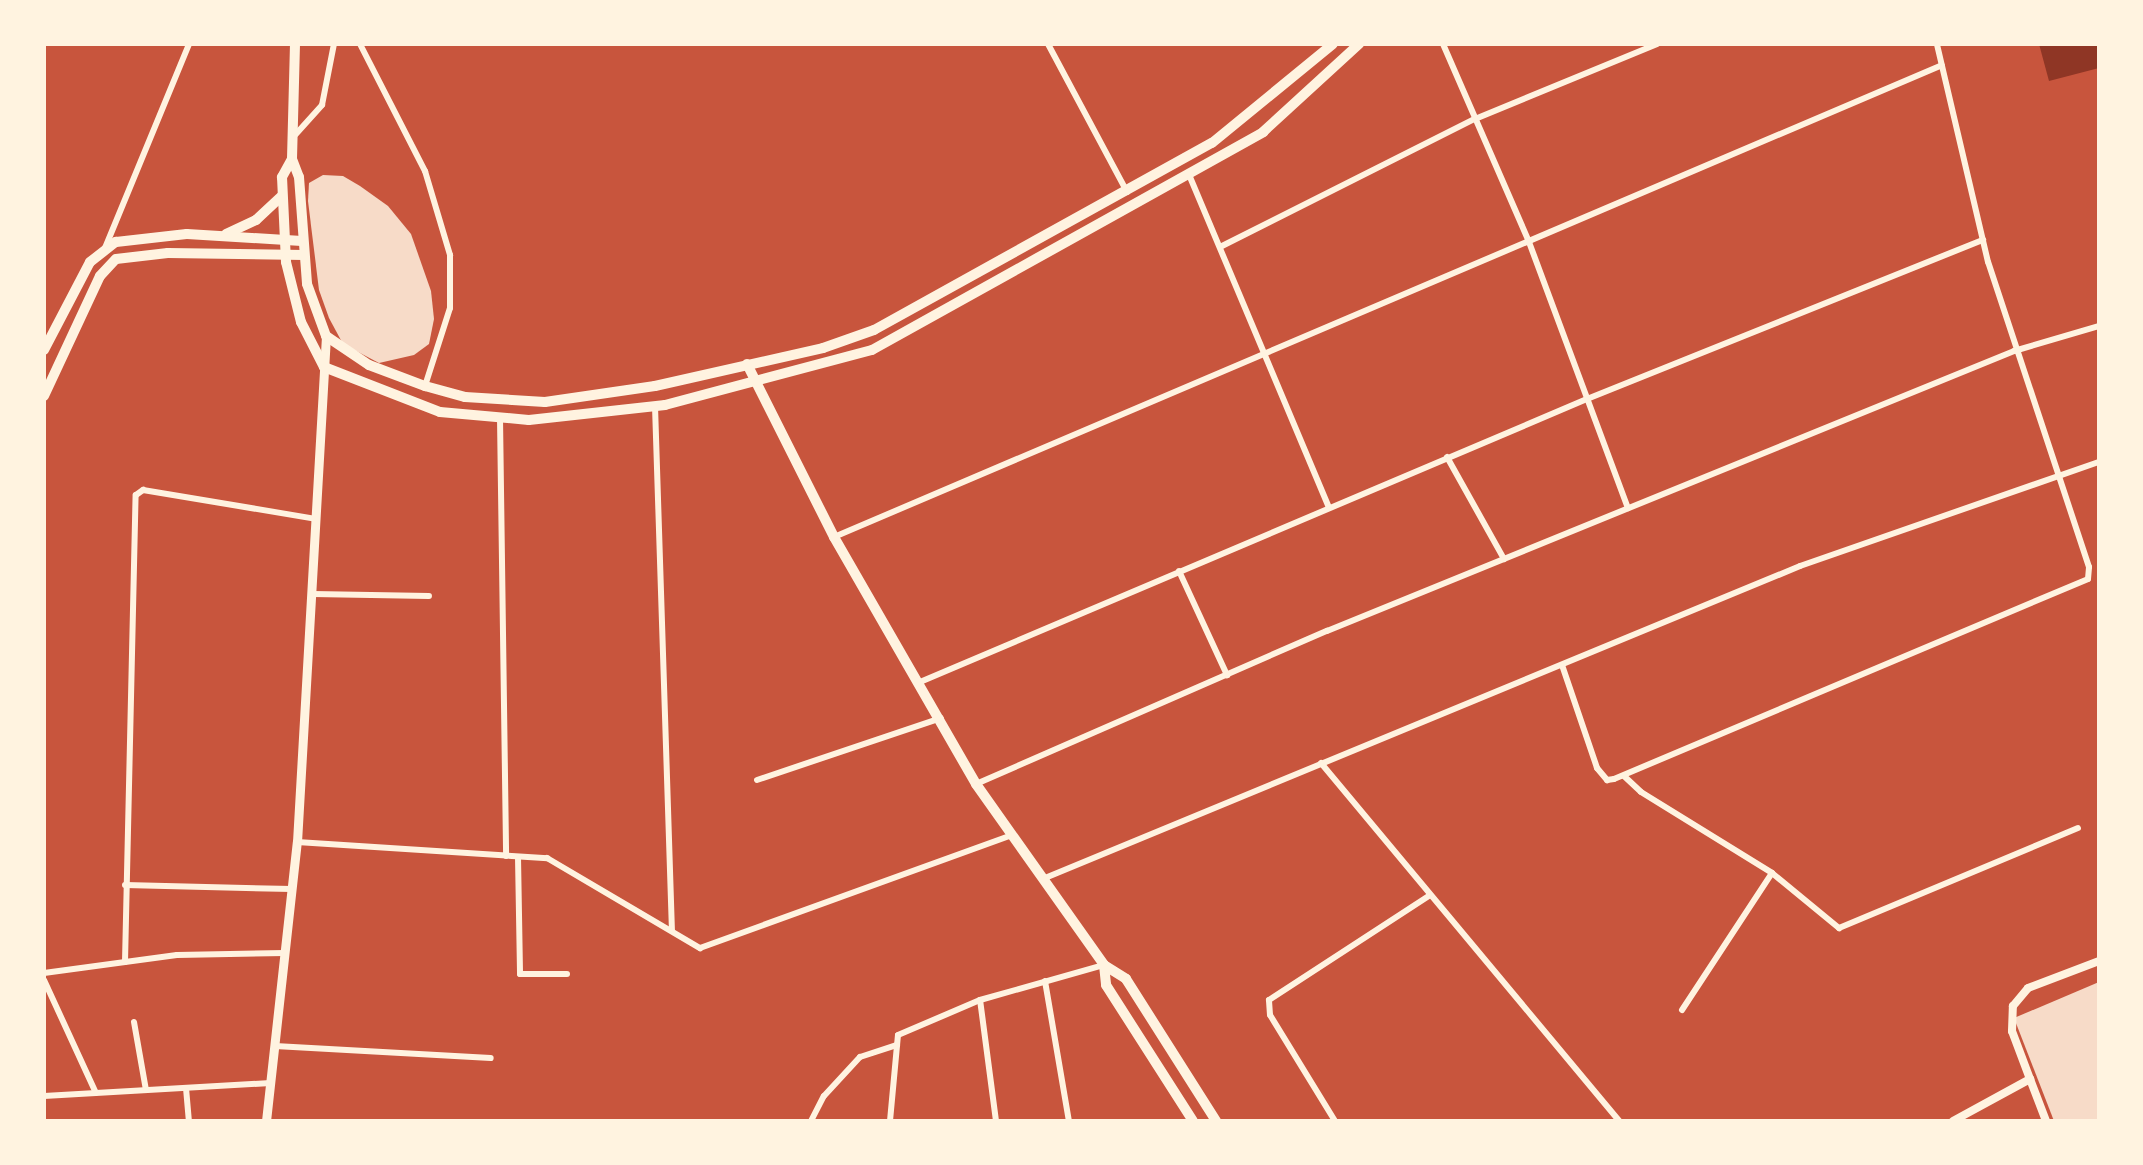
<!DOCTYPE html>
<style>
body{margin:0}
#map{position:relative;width:2143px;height:1165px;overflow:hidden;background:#c8553d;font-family:Bitter,serif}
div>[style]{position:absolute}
.water>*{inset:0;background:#8f3625}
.building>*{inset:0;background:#f7dbc8}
.minor>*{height:6px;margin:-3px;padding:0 3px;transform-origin:3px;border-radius:3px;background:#fff3e0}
.tertiary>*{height:8px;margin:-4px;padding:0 4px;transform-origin:4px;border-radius:4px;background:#fff3e0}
.secondary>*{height:9px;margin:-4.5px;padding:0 4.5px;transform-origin:4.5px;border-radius:4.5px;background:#fff3e0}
.primary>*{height:10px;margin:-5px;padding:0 5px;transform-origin:5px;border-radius:5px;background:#fff3e0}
span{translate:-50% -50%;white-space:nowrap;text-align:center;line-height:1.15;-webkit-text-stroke:8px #fff3e0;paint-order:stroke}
.frame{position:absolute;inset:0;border:46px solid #fff3e0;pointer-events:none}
</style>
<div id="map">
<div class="water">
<div style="clip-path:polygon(2039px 44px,2099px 44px,2099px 68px,2049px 81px)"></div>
</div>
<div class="building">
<div style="clip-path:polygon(323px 175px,343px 176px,360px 186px,388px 206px,411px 234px,431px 291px,434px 319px,429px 344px,414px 355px,379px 363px,343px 344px,329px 318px,319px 290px,308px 201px,309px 183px)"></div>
<div style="clip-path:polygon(2099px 982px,2099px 1121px,2054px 1121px,2014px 1018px)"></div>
</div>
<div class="minor">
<div style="left:360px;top:44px;width:143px;rotate:62.9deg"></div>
<div style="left:425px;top:171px;width:88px;rotate:73.4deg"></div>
<div style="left:450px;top:255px;width:53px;rotate:90deg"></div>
<div style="left:450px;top:308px;width:82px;rotate:107.8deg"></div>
<div style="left:1048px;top:44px;width:168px;rotate:61.9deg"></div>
<div style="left:1443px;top:44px;width:216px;rotate:66.5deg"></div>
<div style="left:1529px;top:242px;width:284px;rotate:69.6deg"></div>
<div style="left:296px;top:134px;width:39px;rotate:-48deg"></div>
<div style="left:322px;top:105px;width:62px;rotate:-78.9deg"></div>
<div style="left:1190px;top:177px;width:358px;rotate:67.2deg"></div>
<div style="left:1220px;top:247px;width:285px;rotate:-26.7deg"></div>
<div style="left:1475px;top:119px;width:197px;rotate:-22.4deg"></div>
<div style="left:105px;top:248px;width:221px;rotate:-67.6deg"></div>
<div style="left:655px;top:406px;width:525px;rotate:88.15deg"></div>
<div style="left:500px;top:418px;width:438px;rotate:89.2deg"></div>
<div style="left:1447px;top:457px;width:117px;rotate:60.8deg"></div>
<div style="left:834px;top:537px;width:1204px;rotate:-23.07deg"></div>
<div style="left:1179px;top:571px;width:115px;rotate:65.2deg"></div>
<div style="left:313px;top:594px;width:116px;rotate:1deg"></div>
<div style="left:1562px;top:665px;width:109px;rotate:71.2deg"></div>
<div style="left:1597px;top:768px;width:16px;rotate:50deg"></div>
<div style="left:1607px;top:780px;width:7px;rotate:-8deg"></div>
<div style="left:1614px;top:779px;width:514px;rotate:-22.88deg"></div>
<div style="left:2088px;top:579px;width:12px;rotate:-85deg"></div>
<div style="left:2089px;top:567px;width:321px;rotate:-108.3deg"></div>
<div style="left:1988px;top:262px;width:224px;rotate:-103.2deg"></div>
<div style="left:920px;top:682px;width:725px;rotate:-22.99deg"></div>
<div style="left:1587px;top:399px;width:427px;rotate:-21.9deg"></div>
<div style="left:1321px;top:763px;width:466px;rotate:50.2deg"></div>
<div style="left:1624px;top:776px;width:23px;rotate:43deg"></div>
<div style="left:1641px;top:792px;width:154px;rotate:31.7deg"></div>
<div style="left:1772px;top:873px;width:87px;rotate:39.4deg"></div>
<div style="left:1839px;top:928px;width:259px;rotate:-22.7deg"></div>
<div style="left:757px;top:780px;width:194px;rotate:-18.6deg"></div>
<div style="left:976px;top:784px;width:383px;rotate:-23.6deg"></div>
<div style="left:1327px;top:631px;width:742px;rotate:-22.17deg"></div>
<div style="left:2014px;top:351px;width:89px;rotate:-16.4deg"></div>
<div style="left:297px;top:842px;width:251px;rotate:3.7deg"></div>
<div style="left:547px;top:858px;width:178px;rotate:30.5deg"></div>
<div style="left:700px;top:948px;width:329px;rotate:-19.9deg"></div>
<div style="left:518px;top:857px;width:117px;rotate:89deg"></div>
<div style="left:520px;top:974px;width:47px"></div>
<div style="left:1045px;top:878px;width:817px;rotate:-22.45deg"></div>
<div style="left:1800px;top:566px;width:317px;rotate:-19.2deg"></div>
<div style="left:125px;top:885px;width:167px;rotate:1.4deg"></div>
<div style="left:125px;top:962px;width:467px;rotate:-88.7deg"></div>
<div style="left:136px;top:495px;width:9px;rotate:-36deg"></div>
<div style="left:143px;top:490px;width:175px;rotate:9.5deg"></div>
<div style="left:44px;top:973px;width:134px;rotate:-7.7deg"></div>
<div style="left:177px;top:955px;width:108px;rotate:-1.1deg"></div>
<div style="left:44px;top:980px;width:124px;rotate:65.3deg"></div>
<div style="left:1045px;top:981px;width:142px;rotate:80.3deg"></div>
<div style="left:1682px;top:1010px;width:164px;rotate:-56.7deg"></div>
<div style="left:134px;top:1022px;width:69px;rotate:80deg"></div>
<div style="left:275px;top:1046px;width:216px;rotate:3.2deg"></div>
<div style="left:186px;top:1088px;width:33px;rotate:85deg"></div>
<div style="left:44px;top:1096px;width:227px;rotate:-3.3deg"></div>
<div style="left:811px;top:1121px;width:28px;rotate:-63deg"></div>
<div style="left:824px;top:1096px;width:53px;rotate:-47.3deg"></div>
<div style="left:860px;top:1057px;width:39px;rotate:-18deg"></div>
<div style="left:890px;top:1121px;width:86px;rotate:-84.7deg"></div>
<div style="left:898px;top:1035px;width:89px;rotate:-23.1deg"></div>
<div style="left:996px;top:1121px;width:122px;rotate:-97.5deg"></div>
<div style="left:980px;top:1000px;width:129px;rotate:-15.8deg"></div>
<div style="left:1335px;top:1121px;width:124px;rotate:-121.5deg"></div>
<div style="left:1270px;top:1015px;width:15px;rotate:-94deg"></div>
<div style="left:1269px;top:1000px;width:192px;rotate:-33.1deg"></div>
</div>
<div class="tertiary">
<div style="left:2030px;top:1079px;width:51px;rotate:-110.6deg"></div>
<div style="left:2012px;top:1031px;width:25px;rotate:-88deg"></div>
<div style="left:2013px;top:1006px;width:23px;rotate:-50deg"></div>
<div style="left:2028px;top:988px;width:76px;rotate:-20.8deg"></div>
<div style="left:1953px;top:1121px;width:88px;rotate:-28.6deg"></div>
<div style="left:2030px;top:1079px;width:45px;rotate:69.1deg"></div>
</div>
<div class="secondary">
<div style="left:266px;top:1121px;width:281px;rotate:-83.7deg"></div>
<div style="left:297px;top:842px;width:507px;rotate:-86.72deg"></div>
</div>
<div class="primary">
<div style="left:295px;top:44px;width:115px;rotate:91.5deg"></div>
<div style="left:292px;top:159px;width:19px;rotate:69deg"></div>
<div style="left:299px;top:177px;width:107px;rotate:85.7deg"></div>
<div style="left:307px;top:284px;width:55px;rotate:69.9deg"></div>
<div style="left:326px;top:336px;width:52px;rotate:34deg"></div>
<div style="left:369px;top:365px;width:60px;rotate:20.6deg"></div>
<div style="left:425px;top:386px;width:41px;rotate:15.4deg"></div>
<div style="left:465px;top:397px;width:80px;rotate:3.6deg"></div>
<div style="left:545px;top:402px;width:111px;rotate:-8.3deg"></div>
<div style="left:655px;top:386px;width:172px;rotate:-12.7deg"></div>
<div style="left:823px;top:348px;width:54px;rotate:-19.4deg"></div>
<div style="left:874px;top:330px;width:386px;rotate:-29deg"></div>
<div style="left:1212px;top:143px;width:156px;rotate:-39.3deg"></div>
<div style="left:292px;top:159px;width:21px;rotate:119deg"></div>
<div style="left:282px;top:177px;width:85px;rotate:87.3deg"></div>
<div style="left:286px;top:262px;width:62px;rotate:76deg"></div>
<div style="left:301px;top:322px;width:51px;rotate:62.9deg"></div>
<div style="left:324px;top:367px;width:124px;rotate:21.2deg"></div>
<div style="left:440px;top:412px;width:89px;rotate:5.1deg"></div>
<div style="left:529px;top:420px;width:137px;rotate:-6.3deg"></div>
<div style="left:665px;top:405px;width:214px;rotate:-14.9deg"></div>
<div style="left:872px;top:350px;width:448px;rotate:-29.1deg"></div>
<div style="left:1263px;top:132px;width:130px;rotate:-42.5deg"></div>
<div style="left:226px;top:234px;width:33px;rotate:-25deg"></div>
<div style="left:256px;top:220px;width:35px;rotate:-43deg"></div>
<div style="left:44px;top:350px;width:99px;rotate:-62.4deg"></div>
<div style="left:90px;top:262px;width:33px;rotate:-38deg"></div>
<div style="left:116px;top:242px;width:71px;rotate:-6.4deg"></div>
<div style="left:187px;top:234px;width:115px;rotate:3.5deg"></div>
<div style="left:747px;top:364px;width:194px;rotate:63.3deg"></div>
<div style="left:834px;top:537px;width:285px;rotate:60.1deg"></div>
<div style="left:976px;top:784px;width:222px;rotate:54.7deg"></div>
<div style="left:1104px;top:965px;width:26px;rotate:32deg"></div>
<div style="left:1126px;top:979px;width:168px;rotate:57.6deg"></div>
<div style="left:44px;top:396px;width:132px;rotate:-65deg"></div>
<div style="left:100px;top:276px;width:23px;rotate:-47deg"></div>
<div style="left:116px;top:259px;width:52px;rotate:-6.6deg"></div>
<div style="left:168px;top:253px;width:136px;rotate:0.8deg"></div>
<div style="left:1104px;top:965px;width:20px;rotate:84deg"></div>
<div style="left:1106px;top:985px;width:161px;rotate:57.4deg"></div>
</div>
<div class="frame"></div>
</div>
